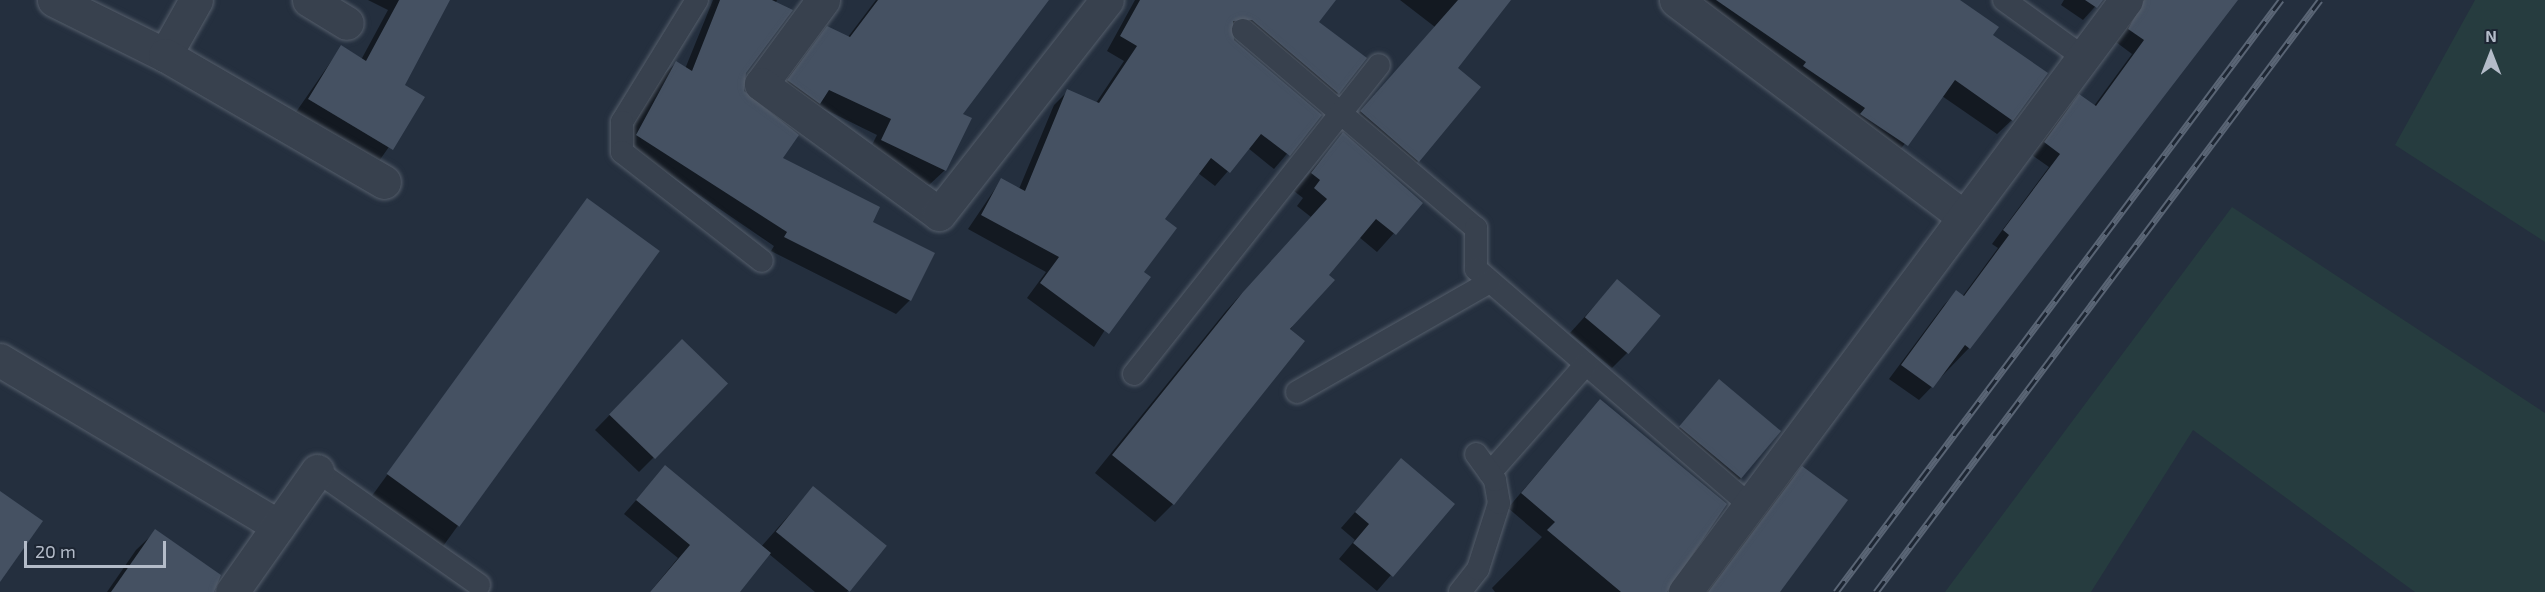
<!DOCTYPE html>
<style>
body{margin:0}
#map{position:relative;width:2545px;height:592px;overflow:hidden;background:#242f3e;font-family:"Exo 2",sans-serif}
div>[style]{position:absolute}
.green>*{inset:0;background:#263c3f}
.shadow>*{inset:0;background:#0007;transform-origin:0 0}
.building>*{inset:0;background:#455162;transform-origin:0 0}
.roads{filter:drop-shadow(0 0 2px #565f6c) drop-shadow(0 0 2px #565f6c)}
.lane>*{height:22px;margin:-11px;padding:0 11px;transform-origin:11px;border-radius:11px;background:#38414e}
.street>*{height:33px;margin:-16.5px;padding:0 16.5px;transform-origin:16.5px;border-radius:16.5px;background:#38414e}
.rail>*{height:7px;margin-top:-3.5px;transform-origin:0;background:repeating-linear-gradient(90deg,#1d2633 0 14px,#5a6575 0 28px);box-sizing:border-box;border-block:2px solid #5a6575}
span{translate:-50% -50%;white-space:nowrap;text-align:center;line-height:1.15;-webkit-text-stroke:6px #1d2633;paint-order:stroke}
.north{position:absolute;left:2461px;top:24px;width:60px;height:60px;-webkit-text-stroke:4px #1d2633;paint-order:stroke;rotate:0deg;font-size:16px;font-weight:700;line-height:24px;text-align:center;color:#b4bcc9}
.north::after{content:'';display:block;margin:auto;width:21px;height:27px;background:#b4bcc9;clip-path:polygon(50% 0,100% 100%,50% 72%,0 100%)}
.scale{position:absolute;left:24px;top:541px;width:142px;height:27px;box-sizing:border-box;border:3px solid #b4bcc9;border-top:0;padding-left:8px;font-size:18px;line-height:21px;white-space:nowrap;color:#b4bcc9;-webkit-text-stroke:4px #1d2633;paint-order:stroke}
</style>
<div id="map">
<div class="green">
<div style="clip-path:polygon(2475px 0,2545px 0,2545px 242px,2395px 145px)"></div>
<div style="clip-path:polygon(2232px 207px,2545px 413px,2545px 592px,2415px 592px,2193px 430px,2091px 592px,1945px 592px)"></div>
</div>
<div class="shadow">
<div style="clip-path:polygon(368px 0,448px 0,403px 85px,423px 98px,377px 164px,294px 115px,341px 47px,361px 60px,388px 10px)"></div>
<div style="clip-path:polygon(713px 0,777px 0,744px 72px,742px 92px,781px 158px,871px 222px,910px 300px,896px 314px,771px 251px,774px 246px,622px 142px,662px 76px,676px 63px,685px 69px)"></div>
<div style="clip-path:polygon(876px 0,1047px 0,961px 114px,945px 170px,929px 185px,867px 155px,877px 135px,816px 105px,773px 96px,827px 28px,848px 37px)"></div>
<div style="clip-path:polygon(1135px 0,1334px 0,1317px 22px,1338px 93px,1324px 107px,1230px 32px,1233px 41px,1320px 115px,1274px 169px,1248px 148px,1215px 186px,1198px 173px,1163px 220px,1142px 272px,1094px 347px,1027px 298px,1046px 272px,968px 229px,1001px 180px,1019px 189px,1054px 105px,1068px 91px,1096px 103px,1124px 61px,1107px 51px)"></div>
<div style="clip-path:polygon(1400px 0,1509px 0,1456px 69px,1418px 161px,1404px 175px,1347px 126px,1435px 27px)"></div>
<div style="clip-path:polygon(1693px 0,1959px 0,1991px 35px,2012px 120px,1997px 134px,1942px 96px,1892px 160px)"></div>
<div style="clip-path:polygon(2064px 0,2101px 0,2083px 20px,2061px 5px)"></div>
<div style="clip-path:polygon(2126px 0,2234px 0,1969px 348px,1919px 400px,1889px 379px,1944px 305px,1956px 292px,1962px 297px,1998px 248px,1992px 244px,2049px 167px,2032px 155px,2067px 109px,2079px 96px,2094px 106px,2132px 54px,2116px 42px,2133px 15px)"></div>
<div style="clip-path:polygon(1343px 135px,1420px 204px,1377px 252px,1359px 237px,1327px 275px,1173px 504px,1155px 522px,1095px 473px,1226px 311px,1311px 217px,1297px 206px,1303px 198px,1294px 191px)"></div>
<div style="left:587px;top:200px;width:87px;height:366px;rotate:36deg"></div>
<div style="clip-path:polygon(1617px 281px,1627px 353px,1612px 368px,1570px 333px)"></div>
<div style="clip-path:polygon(682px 341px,654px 457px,639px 472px,595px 430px)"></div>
<div style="left:1719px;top:381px;width:79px;height:81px;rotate:40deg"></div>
<div style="clip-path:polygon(1586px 416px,1667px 592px,1495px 592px,1492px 588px,1542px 537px,1508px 508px)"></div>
<div style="clip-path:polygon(1401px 460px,1453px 504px,1377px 591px,1339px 559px,1355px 540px,1341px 528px)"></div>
<div style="clip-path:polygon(665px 467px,761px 547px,813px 488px,885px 546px,847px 592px,815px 592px,769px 554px,738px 592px,650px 592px,678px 558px,624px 514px)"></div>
<div style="clip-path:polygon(1802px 468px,1777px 592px,1706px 592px,1788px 482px)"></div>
<div style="clip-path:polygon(156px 531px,198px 592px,107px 592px,136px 550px)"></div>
</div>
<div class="building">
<div style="clip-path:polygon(399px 0,450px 0,405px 85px,425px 97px,393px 150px,308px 99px,341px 45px,366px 61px)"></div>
<div style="clip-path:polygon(720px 0,772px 0,793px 10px,746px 73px,744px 91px,799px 135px,783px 158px,880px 207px,873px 222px,935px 253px,911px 301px,784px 237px,787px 232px,636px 135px,676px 61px,692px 71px)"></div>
<div style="clip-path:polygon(878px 0,1049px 0,963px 114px,972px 118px,946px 171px,881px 140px,891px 119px,829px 90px,820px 104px,787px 80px,827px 26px,850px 37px)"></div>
<div style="clip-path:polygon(1140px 0,1336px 0,1319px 22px,1367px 58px,1339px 94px,1252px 20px,1233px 21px,1234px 40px,1322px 115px,1290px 156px,1261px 134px,1230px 173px,1211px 158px,1165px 219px,1177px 228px,1144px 272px,1151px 277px,1109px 334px,1040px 283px,1059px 257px,981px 215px,1001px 178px,1025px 191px,1067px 89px,1099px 103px,1137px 46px,1120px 36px)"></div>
<div style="clip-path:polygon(1458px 0,1511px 0,1458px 68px,1481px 87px,1419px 162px,1360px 111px)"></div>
<div style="clip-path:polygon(1716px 0,1960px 0,1999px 27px,1993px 35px,2048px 73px,2013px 121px,1955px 80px,1908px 146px,1860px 114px,1865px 108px,1803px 66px,1806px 62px)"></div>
<div style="clip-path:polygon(2085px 0,2103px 0,2097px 8px)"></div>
<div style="clip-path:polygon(2144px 0,2238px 0,1970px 349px,1965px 345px,1933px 388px,1901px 365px,1956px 290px,1964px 296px,2009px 235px,2003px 230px,2060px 154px,2044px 142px,2079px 94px,2096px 106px,2144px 40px,2128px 29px)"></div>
<div style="clip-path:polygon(1343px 132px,1423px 203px,1396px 235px,1376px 219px,1329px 275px,1335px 280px,1290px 329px,1305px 341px,1174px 505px,1112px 455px,1243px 292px,1327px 199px,1314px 188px,1320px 180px,1311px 173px)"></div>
<div style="left:587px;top:198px;width:90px;height:341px;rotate:36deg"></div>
<div style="left:1617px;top:279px;width:57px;height:50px;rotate:40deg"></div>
<div style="left:682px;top:339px;width:64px;height:105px;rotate:44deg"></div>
<div style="left:1719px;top:379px;width:81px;height:62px;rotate:40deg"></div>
<div style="clip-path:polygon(1600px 399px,1727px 504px,1667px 592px,1621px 592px,1547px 530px,1555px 522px,1521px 493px)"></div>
<div style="clip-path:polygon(1401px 458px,1455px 504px,1393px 577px,1353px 543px,1369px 524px,1355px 512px)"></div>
<div style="clip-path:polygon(665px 465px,771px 553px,740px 592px,650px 592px,690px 545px,636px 500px)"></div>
<div style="clip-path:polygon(1802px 466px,1848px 500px,1780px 592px,1708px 592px)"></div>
<div style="left:813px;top:486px;width:95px;height:59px;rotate:39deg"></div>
<div style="clip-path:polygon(0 491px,43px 521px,0 582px)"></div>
<div style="clip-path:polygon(155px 529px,221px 575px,214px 592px,111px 592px)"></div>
</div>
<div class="roads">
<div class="lane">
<div style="left:697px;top:0;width:143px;rotate:121.6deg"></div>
<div style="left:622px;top:122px;width:30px;rotate:90deg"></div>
<div style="left:622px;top:152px;width:177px;rotate:37.9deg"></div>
<div style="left:2004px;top:0;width:97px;rotate:35.8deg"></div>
<div style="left:1243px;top:30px;width:306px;rotate:40.4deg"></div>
<div style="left:1476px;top:228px;width:41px;rotate:90deg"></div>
<div style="left:1476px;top:269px;width:364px;rotate:40.8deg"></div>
<div style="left:1134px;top:374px;width:394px;rotate:-51.6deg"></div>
<div style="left:1297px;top:392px;width:222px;rotate:-29.7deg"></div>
<div style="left:317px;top:471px;width:198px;rotate:35.1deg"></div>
<div style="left:1490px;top:473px;width:145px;rotate:-48.6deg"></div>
<div style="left:1460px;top:592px;width:29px;rotate:-52deg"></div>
<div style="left:1478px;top:569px;width:69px;rotate:-72.3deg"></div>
<div style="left:1499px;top:503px;width:23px;rotate:-100deg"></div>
<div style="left:1495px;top:480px;width:32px;rotate:-126deg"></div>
</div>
<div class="street">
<div style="left:54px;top:0;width:124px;rotate:26.4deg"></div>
<div style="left:165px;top:55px;width:63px;rotate:-60.6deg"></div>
<div style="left:309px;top:0;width:44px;rotate:31.2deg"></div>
<div style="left:823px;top:0;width:104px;rotate:126.4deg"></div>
<div style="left:761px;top:84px;width:220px;rotate:36.1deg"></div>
<div style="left:939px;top:214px;width:272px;rotate:-51.9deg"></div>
<div style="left:1676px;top:0;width:357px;rotate:37deg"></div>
<div style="left:165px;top:55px;width:253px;rotate:30.1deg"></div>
<div style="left:0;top:360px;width:324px;rotate:30.8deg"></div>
<div style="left:232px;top:592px;width:148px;rotate:-54.9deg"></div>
<div style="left:1685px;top:592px;width:738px;rotate:-53.32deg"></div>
</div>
</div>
<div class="rail">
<div style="left:1836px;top:592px;width:741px;rotate:-53.07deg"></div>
<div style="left:1876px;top:592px;width:740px;rotate:-53.13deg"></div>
</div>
<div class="north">N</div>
<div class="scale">20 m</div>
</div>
